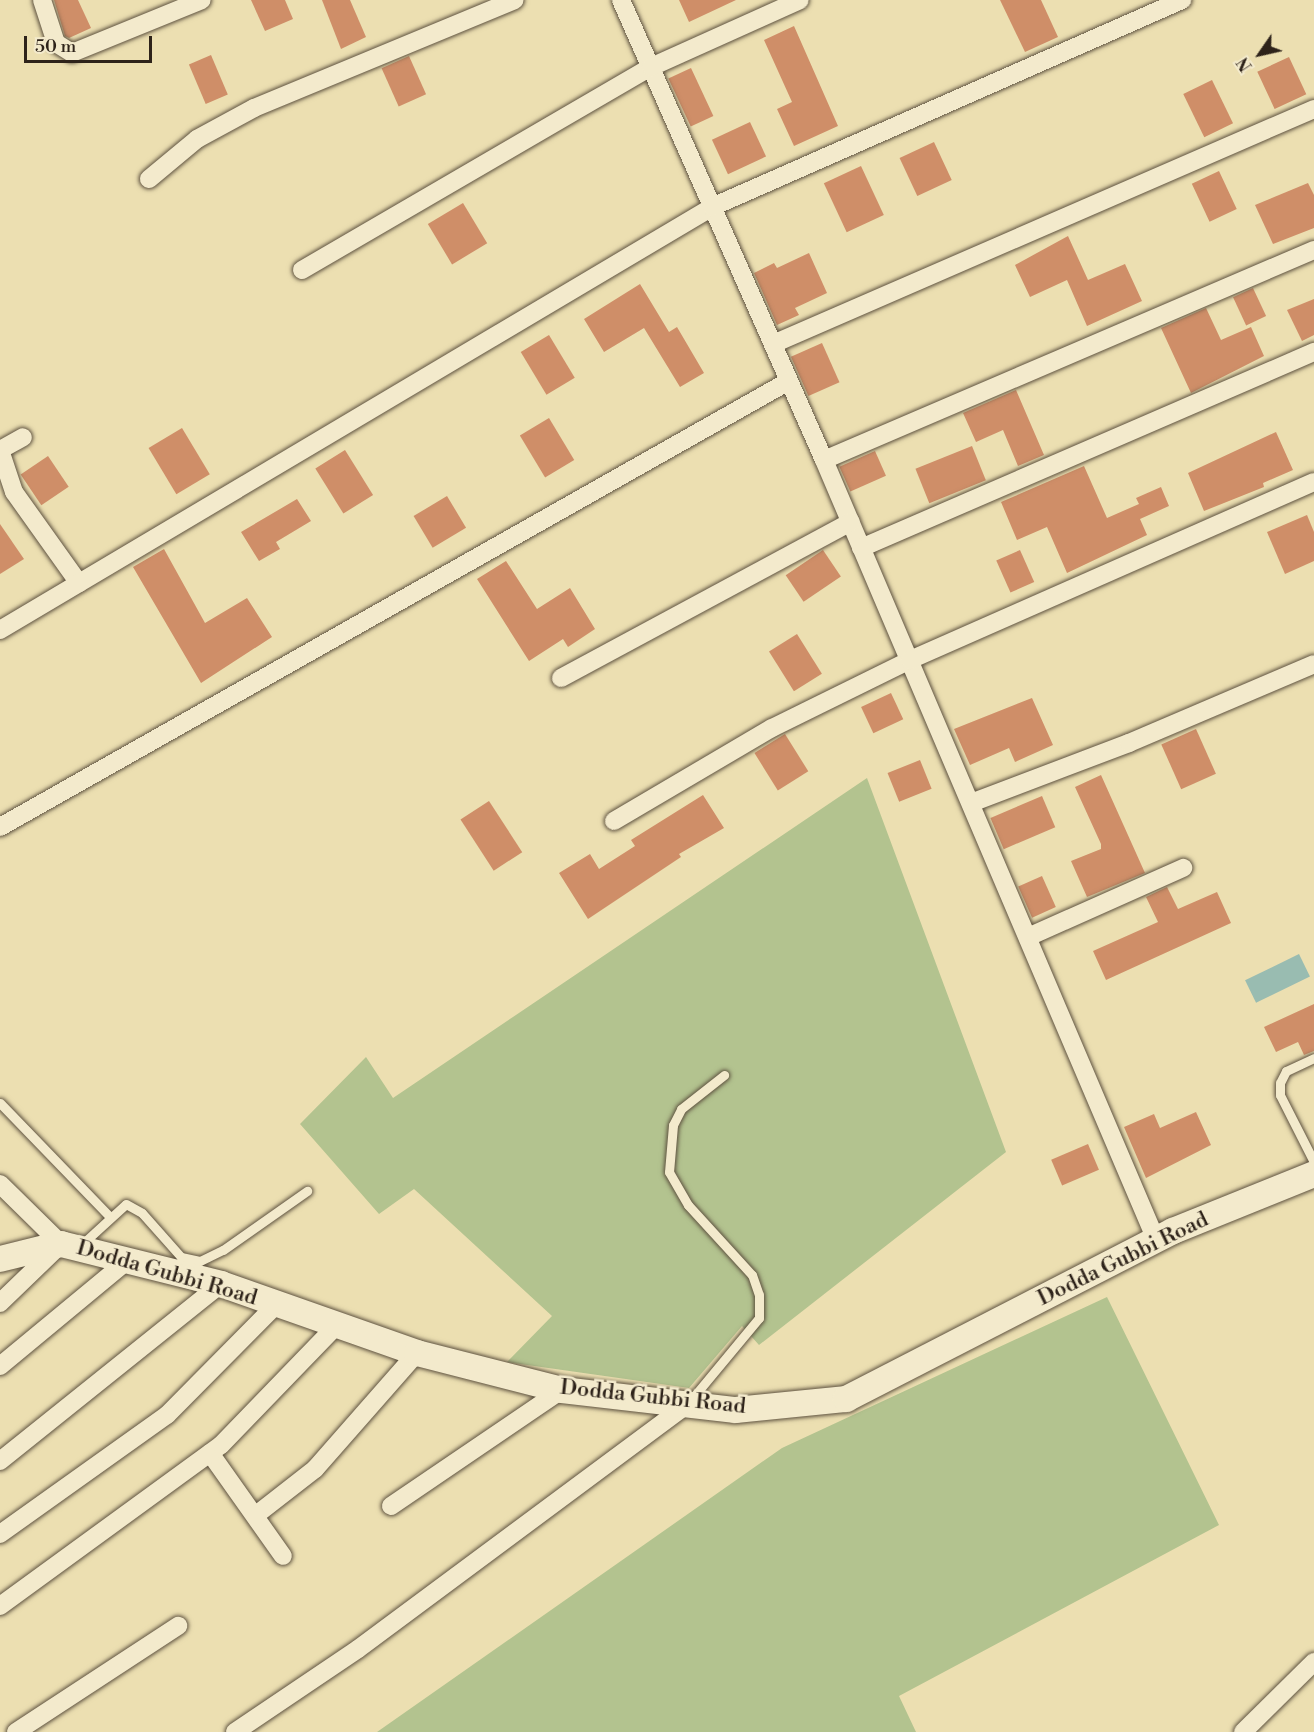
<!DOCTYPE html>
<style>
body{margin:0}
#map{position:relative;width:1314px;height:1732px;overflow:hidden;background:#ecdfb1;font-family:"Libre Bodoni",serif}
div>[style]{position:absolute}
.green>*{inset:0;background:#b3c38f}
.water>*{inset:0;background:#99bcb1;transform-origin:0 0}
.building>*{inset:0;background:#cf8e68;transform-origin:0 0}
.roads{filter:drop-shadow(0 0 2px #5e5240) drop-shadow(0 0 2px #5e5240)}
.service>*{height:9px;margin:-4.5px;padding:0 4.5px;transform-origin:4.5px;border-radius:4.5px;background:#f3eacc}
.minor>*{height:18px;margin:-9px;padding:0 9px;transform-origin:9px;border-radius:9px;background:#f3eacc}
.secondary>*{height:26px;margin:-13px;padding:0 13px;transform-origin:13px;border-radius:13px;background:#f3eacc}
span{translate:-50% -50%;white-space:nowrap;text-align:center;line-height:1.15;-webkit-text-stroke:5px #f3eacc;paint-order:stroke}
.street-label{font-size:22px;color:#2e231a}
.north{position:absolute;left:1230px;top:24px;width:60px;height:60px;-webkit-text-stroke:4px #f3eacc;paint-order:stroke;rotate:236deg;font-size:16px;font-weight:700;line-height:24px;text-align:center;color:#2e231a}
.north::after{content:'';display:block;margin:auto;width:21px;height:27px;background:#2e231a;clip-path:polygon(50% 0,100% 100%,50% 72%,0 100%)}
.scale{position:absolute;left:24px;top:36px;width:128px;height:27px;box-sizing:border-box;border:3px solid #2e231a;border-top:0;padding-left:8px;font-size:18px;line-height:21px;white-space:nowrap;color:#2e231a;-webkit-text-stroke:4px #f3eacc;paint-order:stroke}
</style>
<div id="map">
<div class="green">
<div style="clip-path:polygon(867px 778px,1006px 1152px,759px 1345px,742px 1326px,689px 1388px,507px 1362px,552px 1316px,414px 1189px,379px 1214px,300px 1124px,366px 1057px,393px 1098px)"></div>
<div style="clip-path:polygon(1107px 1297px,1219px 1525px,899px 1696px,916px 1732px,377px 1732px,782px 1448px)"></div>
</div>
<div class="water">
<div style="left:1299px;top:954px;width:25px;height:60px;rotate:64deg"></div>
</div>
<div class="building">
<div style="clip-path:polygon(54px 0,78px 0,91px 28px,69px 38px,65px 36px)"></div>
<div style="clip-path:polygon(251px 0,285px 0,293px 19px,265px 31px)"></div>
<div style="clip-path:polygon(322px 0,350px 0,366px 37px,341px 49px)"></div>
<div style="clip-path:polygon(679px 0,736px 0,689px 22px)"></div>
<div style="clip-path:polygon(1000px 0,1041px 0,1058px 37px,1025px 52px)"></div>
<div style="clip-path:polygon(794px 26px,838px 126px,794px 146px,777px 109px,792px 102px,764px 40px)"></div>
<div style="left:211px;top:55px;width:43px;height:24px;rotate:67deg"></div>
<div style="left:409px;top:56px;width:42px;height:30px;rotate:66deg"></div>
<div style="left:1289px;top:57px;width:41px;height:35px;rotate:65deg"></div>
<div style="left:691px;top:68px;width:53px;height:25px;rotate:65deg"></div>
<div style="left:1212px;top:80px;width:48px;height:32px;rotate:64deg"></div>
<div style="left:750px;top:122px;width:38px;height:42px;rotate:65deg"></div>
<div style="left:934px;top:142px;width:42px;height:38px;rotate:65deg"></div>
<div style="left:861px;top:166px;width:54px;height:41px;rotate:65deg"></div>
<div style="left:1219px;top:171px;width:42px;height:30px;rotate:65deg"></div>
<div style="clip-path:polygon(1308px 183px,1314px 195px,1314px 228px,1273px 244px,1255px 205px)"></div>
<div style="left:463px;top:203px;width:47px;height:41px;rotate:59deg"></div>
<div style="clip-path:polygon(1068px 236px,1088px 280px,1125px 264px,1142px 301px,1087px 326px,1067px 280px,1030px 297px,1015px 265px)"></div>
<div style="clip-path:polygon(809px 253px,827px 293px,795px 308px,799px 315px,777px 325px,754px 273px,774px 263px,777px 268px)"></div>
<div style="clip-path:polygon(640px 284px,669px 332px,677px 327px,704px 373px,680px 387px,644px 328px,604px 352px,584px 319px)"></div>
<div style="left:1253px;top:288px;width:31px;height:22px;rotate:65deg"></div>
<div style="clip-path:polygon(1314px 299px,1314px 335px,1302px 341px,1287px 310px)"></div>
<div style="clip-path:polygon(1206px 308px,1221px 340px,1251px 327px,1264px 356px,1191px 393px,1161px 328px)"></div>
<div style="left:549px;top:335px;width:50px;height:33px;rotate:59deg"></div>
<div style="left:822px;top:343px;width:43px;height:34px;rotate:66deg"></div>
<div style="clip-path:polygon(1016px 390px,1044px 455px,1018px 466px,1003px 430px,976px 442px,963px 413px)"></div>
<div style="left:549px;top:418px;width:49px;height:34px;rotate:59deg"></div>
<div style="left:182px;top:428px;width:54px;height:39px;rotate:59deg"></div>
<div style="clip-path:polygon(1276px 432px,1293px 470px,1263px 483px,1264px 487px,1204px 511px,1188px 473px)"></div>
<div style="left:972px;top:446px;width:37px;height:61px;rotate:68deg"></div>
<div style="left:345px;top:450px;width:53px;height:35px;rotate:58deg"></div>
<div style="left:875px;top:451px;width:27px;height:39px;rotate:66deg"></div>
<div style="left:48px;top:456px;width:37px;height:33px;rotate:56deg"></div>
<div style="clip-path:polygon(1084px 466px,1107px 518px,1139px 504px,1136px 498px,1161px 487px,1169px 506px,1140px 519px,1147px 535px,1067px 573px,1047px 527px,1017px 540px,1001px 502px)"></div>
<div style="left:447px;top:496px;width:37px;height:39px;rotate:59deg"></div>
<div style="clip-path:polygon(297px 499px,311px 521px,276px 542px,280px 549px,259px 561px,241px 532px)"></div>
<div style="clip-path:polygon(1307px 515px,1314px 532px,1314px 561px,1285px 574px,1267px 532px)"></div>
<div style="clip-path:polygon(0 524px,24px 559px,0 574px)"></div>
<div style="clip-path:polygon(164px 549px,205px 623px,247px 598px,272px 637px,201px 683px,133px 567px)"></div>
<div style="left:823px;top:550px;width:32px;height:45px;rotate:56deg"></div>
<div style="left:1020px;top:550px;width:35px;height:26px;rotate:66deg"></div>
<div style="clip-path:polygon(506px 561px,537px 609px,570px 588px,595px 629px,568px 647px,563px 639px,529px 661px,477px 579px)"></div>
<div style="left:797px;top:634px;width:47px;height:33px;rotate:58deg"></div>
<div style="left:891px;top:693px;width:29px;height:33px;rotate:65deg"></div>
<div style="clip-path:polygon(1032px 698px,1053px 745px,1015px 762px,1009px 748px,970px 765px,954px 729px)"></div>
<div style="left:1196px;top:729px;width:49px;height:38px;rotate:66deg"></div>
<div style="left:785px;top:734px;width:44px;height:36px;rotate:58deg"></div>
<div style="left:920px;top:760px;width:31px;height:35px;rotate:68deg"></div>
<div style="clip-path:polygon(1101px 775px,1145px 873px,1087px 897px,1071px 861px,1101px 849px,1101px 844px,1075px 787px)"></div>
<div style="clip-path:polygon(703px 795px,724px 828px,679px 854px,681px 857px,588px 919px,559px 873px,590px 854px,599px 869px,635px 846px,631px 840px)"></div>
<div style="left:1042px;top:796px;width:34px;height:56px;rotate:67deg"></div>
<div style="left:489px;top:801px;width:61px;height:34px;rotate:57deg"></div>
<div style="left:1042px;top:876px;width:34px;height:26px;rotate:66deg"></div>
<div style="clip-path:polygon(1167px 887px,1178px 909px,1217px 892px,1231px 923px,1106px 980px,1093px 951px,1158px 922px,1146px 897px)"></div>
<div style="clip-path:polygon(1314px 1004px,1314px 1051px,1304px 1055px,1298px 1042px,1276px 1052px,1264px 1027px)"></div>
<div style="clip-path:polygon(1196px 1112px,1211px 1145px,1146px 1178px,1124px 1127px,1154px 1114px,1160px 1128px)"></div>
<div style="left:1088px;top:1144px;width:28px;height:40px;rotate:67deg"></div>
</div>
<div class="roads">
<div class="service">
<div style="left:1314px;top:1058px;width:31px;rotate:155deg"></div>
<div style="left:1286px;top:1071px;width:13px;rotate:117deg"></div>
<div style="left:1280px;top:1083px;width:12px;rotate:90deg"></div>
<div style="left:1280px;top:1095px;width:75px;rotate:63.1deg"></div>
<div style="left:0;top:1103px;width:158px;rotate:46deg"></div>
<div style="left:80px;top:1246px;width:62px;rotate:-42.4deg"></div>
<div style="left:126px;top:1204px;width:18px;rotate:29deg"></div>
<div style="left:142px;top:1213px;width:59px;rotate:48.4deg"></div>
<div style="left:181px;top:1257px;width:19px;rotate:12deg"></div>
<div style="left:200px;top:1261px;width:25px;rotate:-26deg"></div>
<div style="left:223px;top:1250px;width:103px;rotate:-35.1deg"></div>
<div style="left:690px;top:1401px;width:108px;rotate:-50.3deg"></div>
<div style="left:759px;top:1318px;width:23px;rotate:-90deg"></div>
<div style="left:759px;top:1295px;width:21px;rotate:-109deg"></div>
<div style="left:752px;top:1275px;width:95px;rotate:-132.4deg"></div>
<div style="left:688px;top:1205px;width:38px;rotate:-120deg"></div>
<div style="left:669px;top:1172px;width:47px;rotate:-85.1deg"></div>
<div style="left:673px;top:1125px;width:18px;rotate:-63deg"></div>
<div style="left:681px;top:1109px;width:55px;rotate:-38.3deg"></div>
</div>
<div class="minor">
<div style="left:42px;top:0;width:45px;rotate:72deg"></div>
<div style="left:56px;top:43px;width:19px;rotate:32deg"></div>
<div style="left:72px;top:53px;width:140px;rotate:-22.2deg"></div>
<div style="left:621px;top:0;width:503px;rotate:66.19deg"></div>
<div style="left:824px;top:460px;width:848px;rotate:66.94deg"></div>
<div style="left:149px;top:179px;width:62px;rotate:-39.8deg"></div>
<div style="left:197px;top:139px;width:65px;rotate:-28.5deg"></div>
<div style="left:254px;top:108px;width:282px;rotate:-22.5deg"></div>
<div style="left:302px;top:270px;width:404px;rotate:-30.2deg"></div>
<div style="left:651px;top:67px;width:163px;rotate:-24.2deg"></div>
<div style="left:773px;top:344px;width:590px;rotate:-23.48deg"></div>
<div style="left:0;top:450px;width:44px;rotate:71.6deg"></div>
<div style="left:14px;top:492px;width:112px;rotate:54.5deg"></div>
<div style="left:0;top:450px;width:26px;rotate:-29deg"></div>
<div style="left:824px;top:460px;width:533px;rotate:-23.2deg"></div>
<div style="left:861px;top:548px;width:494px;rotate:-23.4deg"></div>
<div style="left:0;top:630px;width:828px;rotate:-30.71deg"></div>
<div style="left:712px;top:207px;width:514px;rotate:-23.77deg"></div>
<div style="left:561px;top:678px;width:329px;rotate:-28.3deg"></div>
<div style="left:971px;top:803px;width:169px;rotate:-20.8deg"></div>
<div style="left:1129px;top:743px;width:201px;rotate:-23.1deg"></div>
<div style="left:614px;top:821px;width:183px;rotate:-30.5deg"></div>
<div style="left:772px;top:728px;width:154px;rotate:-26.2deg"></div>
<div style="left:910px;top:660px;width:441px;rotate:-23.8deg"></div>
<div style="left:0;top:827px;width:906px;rotate:-29.48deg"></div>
<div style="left:1028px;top:937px;width:170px;rotate:-24deg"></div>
<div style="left:0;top:1184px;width:86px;rotate:44.5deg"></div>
<div style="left:61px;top:1244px;width:85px;rotate:136deg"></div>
<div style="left:0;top:1366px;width:166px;rotate:-39.6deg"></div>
<div style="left:210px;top:1453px;width:126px;rotate:54.7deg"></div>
<div style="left:0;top:1461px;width:283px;rotate:-38.7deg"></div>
<div style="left:391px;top:1506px;width:207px;rotate:-34.2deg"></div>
<div style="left:256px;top:1515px;width:75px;rotate:-37.9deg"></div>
<div style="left:315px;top:1469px;width:154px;rotate:-48.7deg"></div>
<div style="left:0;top:1534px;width:205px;rotate:-35.5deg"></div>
<div style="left:167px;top:1415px;width:156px;rotate:-45.3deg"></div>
<div style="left:0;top:1606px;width:273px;rotate:-36.1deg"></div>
<div style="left:221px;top:1445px;width:168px;rotate:-46deg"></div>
<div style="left:16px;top:1732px;width:194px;rotate:-33.2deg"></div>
<div style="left:235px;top:1732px;width:148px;rotate:-34deg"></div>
<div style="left:358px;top:1649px;width:412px;rotate:-36.6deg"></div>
<div style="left:1243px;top:1732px;width:100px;rotate:-44.6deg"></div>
</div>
<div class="secondary">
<div style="left:0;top:1259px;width:63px;rotate:-13.8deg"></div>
<div style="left:61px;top:1244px;width:165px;rotate:14deg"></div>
<div style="left:221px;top:1284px;width:208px;rotate:19.4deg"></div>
<div style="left:417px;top:1353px;width:150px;rotate:14.3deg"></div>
<div style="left:562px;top:1390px;width:175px;rotate:6.6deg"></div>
<div style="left:736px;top:1410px;width:111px;rotate:-5.7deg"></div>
<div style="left:846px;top:1399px;width:368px;rotate:-27.2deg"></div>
<div style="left:1173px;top:1231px;width:152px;rotate:-22deg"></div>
</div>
</div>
<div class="street-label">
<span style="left:1123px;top:1259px;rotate:-26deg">Dodda Gubbi Road</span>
<span style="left:167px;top:1273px;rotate:16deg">Dodda Gubbi Road</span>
<span style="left:653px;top:1397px;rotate:6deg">Dodda Gubbi Road</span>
</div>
<div class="north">N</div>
<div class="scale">50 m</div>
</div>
